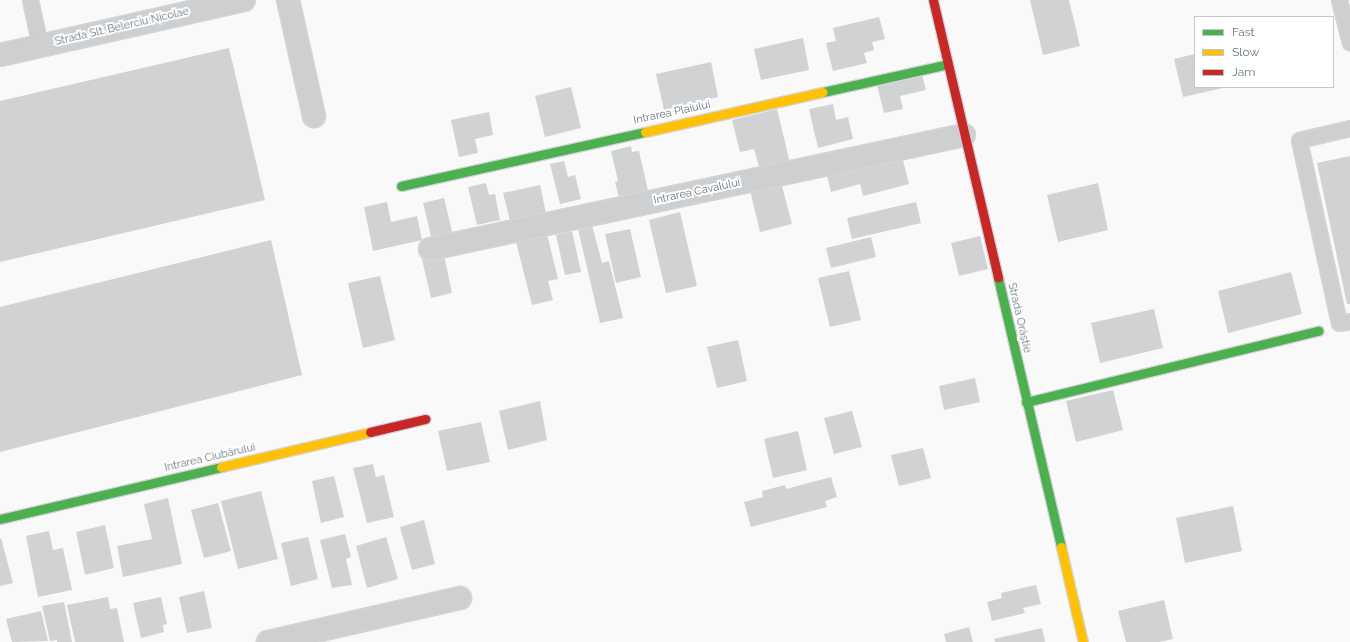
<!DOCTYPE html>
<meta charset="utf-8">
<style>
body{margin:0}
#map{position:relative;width:1350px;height:642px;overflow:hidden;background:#f9f9f9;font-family:Raleway,sans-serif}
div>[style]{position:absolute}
.building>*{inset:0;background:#d0d2d3}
.roads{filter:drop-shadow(1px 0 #d5d6d7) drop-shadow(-1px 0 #d5d6d7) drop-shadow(0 1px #d5d6d7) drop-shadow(0 -1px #d5d6d7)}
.lane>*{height:15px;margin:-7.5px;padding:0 7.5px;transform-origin:7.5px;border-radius:7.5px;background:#cecfd0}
.street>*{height:22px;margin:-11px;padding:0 11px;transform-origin:11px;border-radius:11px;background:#cecfd0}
.fast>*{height:9px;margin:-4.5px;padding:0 4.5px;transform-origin:4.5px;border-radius:4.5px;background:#4caf50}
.slow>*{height:9px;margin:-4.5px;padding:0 4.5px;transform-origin:4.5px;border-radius:4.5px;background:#ffc107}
.jam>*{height:9px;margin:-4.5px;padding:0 4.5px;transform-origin:4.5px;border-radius:4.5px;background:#c62828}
span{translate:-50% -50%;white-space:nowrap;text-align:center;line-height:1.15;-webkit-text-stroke:4px #fff;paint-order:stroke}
.street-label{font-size:11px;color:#657683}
.legend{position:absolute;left:1194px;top:16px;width:140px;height:72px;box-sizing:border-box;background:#fff;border:1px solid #c1c8cd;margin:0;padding:5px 7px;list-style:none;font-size:12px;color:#657683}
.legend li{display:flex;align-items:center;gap:8px;height:20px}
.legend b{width:20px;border:1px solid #c1c8cd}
</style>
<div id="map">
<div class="building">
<i style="clip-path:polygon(1030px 0,1069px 0,1080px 46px,1043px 55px)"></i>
<i style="clip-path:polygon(879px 17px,885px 39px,872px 42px,874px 50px,864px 53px,867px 63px,833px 71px,826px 43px,836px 41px,833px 28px)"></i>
<i style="clip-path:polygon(803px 38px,809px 70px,761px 80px,754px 49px)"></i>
<i style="clip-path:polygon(229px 48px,265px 200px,0 262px,0 101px)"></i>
<i style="clip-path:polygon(1195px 54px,1195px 87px,1223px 88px,1183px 97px,1174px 59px)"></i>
<i style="clip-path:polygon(711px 62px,718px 97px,664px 110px,656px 74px)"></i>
<i style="clip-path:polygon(922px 74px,926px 90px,900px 96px,903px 109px,884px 113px,877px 85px)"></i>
<i style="clip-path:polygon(571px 87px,581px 128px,545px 137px,535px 96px)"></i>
<i style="clip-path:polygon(833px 104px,836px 120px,848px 117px,853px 139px,818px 148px,809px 109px)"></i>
<i style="clip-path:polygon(777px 109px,790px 163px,760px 170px,754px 149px,740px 152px,732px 120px)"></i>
<i style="clip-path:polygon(489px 112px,493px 135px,475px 139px,478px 153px,459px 157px,451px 120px)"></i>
<i style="clip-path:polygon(631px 146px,632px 152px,639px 151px,648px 191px,619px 198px,615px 182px,618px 181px,611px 151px)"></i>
<i style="clip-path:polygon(901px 152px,909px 184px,863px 196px,860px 184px,831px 192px,826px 171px)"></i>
<i style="clip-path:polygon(1350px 156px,1350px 304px,1347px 304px,1317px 163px)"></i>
<i style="clip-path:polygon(564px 161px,568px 177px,575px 175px,581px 199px,560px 204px,550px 164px)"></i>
<i style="clip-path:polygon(781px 182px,792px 224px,760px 232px,750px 190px)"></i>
<i style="clip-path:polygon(486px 183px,489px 195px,495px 194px,500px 220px,477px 225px,468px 187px)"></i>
<i style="clip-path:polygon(1098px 183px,1108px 230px,1058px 242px,1047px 195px)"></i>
<i style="clip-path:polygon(540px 185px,546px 213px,510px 221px,503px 193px)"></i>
<i style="clip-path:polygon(444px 198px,453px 235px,432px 240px,423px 203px)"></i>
<i style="clip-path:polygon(387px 202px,391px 222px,417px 216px,422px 240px,373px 251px,364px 207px)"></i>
<i style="clip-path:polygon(916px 202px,921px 223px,852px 239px,847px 218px)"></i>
<i style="clip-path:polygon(680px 212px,697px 286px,666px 293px,649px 220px)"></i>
<i style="clip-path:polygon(592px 225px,602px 263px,609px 261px,623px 318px,600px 323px,578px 229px)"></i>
<i style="clip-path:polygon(630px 229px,641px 277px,616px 283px,605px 234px)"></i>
<i style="clip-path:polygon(572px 231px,581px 272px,565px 275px,556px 235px)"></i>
<i style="clip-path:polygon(547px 234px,558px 279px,548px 281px,553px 300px,532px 305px,516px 242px)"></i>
<i style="clip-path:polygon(980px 236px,988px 269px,959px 276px,951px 243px)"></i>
<i style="clip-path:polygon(871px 237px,876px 257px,831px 268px,826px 248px)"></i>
<i style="clip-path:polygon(271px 240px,302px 375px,0 452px,0 307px)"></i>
<i style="clip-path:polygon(443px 250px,452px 293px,431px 298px,421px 255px)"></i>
<i style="clip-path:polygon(849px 271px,861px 320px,830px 327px,818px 278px)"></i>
<i style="clip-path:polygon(1291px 272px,1302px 314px,1228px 333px,1218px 291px)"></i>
<i style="clip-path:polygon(380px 276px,395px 340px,363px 348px,348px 283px)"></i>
<i style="clip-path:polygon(1154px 309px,1163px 348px,1100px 363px,1091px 323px)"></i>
<i style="clip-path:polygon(738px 340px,747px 381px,717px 388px,707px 347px)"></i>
<i style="clip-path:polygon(975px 378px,980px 402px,944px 410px,939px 386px)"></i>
<i style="clip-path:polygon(1113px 390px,1123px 430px,1076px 442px,1066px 401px)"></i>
<i style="clip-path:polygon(540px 401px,547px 440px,508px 450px,499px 411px)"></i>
<i style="clip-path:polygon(852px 411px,862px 447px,834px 454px,824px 418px)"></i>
<i style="clip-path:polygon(481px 422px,490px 462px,447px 471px,438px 431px)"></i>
<i style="clip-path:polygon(798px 431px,807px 470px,773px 478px,764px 439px)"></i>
<i style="clip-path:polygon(923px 448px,931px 478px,899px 486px,891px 455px)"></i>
<i style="clip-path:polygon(373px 464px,376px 477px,384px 475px,394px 517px,367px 523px,353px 468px)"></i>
<i style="clip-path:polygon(334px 476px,344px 517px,321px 523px,312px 481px)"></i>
<i style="clip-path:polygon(831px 477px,837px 497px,825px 501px,827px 507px,751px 527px,744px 502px,763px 497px,762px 491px,785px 485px,786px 489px)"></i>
<i style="clip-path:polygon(261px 491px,278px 559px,238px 569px,221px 501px)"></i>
<i style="clip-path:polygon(168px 498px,182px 564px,123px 577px,117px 546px,152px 539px,144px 504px)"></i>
<i style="clip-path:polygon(218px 503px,231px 551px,204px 558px,191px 510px)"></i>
<i style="clip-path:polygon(1233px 506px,1242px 551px,1185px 563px,1176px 518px)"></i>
<i style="clip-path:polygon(424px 520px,435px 564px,412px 570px,400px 527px)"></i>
<i style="clip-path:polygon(105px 525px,114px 568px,85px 575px,76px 532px)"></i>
<i style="clip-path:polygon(49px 531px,53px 550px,63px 548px,72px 590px,38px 597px,26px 536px)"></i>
<i style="clip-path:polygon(345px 534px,351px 557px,346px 559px,352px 585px,332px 588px,320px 540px)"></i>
<i style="clip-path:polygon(308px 537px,318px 579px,291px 586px,281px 543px)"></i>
<i style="clip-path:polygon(386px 537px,398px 579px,367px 588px,356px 546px)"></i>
<i style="clip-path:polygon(1px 538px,13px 583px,0 586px,0 539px)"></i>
<i style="clip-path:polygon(1036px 585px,1041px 604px,1023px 608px,1025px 613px,992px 621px,987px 602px,1002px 598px,1001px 593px)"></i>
<i style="clip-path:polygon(204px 591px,212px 628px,187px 633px,179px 597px)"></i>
<i style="clip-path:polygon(108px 597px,110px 609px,117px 608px,124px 642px,75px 642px,67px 605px)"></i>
<i style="clip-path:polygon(161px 597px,167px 624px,163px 625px,164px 632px,141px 638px,133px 603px)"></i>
<i style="clip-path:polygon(1164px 600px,1173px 639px,1159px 642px,1126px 642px,1118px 611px)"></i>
<i style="clip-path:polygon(64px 602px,72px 642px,57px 642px,57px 640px,50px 641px,42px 606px)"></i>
<i style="clip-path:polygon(41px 611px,48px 641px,12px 642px,6px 619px)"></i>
<i style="clip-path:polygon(969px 627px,973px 642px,946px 642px,944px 634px)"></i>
<i style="clip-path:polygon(1042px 628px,1045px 642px,995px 642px,994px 639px)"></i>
</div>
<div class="roads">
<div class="lane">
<i style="left:30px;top:0;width:47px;rotate:77.7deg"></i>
<i style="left:1339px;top:0;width:44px;rotate:75.7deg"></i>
<i style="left:1350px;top:128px;width:52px;rotate:166.8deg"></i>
<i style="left:1299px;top:140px;width:187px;rotate:77.7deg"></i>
<i style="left:1339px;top:323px;width:11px;rotate:-10deg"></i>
</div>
<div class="street">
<i style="left:288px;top:0;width:119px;rotate:77.4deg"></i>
<i style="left:0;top:55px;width:250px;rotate:-12.7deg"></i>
<i style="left:430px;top:249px;width:546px;rotate:-12.05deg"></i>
<i style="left:268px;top:642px;width:197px;rotate:-12.9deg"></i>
</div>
<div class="fast">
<i style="left:823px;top:92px;width:128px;rotate:-12.6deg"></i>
<i style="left:401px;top:186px;width:250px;rotate:-12.5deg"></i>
<i style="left:998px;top:278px;width:276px;rotate:76.8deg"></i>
<i style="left:1026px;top:402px;width:301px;rotate:-13.7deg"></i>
<i style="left:0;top:519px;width:227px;rotate:-13.2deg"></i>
</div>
<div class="slow">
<i style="left:645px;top:132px;width:182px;rotate:-12.7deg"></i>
<i style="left:221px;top:467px;width:153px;rotate:-13.2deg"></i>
<i style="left:1061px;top:547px;width:98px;rotate:77deg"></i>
</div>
<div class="jam">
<i style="left:933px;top:0;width:285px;rotate:76.8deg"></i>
<i style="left:370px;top:432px;width:57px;rotate:-13.3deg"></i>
</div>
</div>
<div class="street-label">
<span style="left:122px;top:27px;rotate:-13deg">Strada Slt. Belerciu Nicolae</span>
<span style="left:672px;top:113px;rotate:-12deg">Intrarea Plaiului</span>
<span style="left:697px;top:192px;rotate:-12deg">Intrarea Cavalului</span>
<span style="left:1019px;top:318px;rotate:77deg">Strada Orăștie</span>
<span style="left:210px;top:458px;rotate:-13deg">Intrarea Ciubărului</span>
</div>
<ul class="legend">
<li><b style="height:5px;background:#4caf50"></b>Fast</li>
<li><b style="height:5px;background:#ffc107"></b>Slow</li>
<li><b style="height:5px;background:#c62828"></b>Jam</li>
</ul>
</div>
